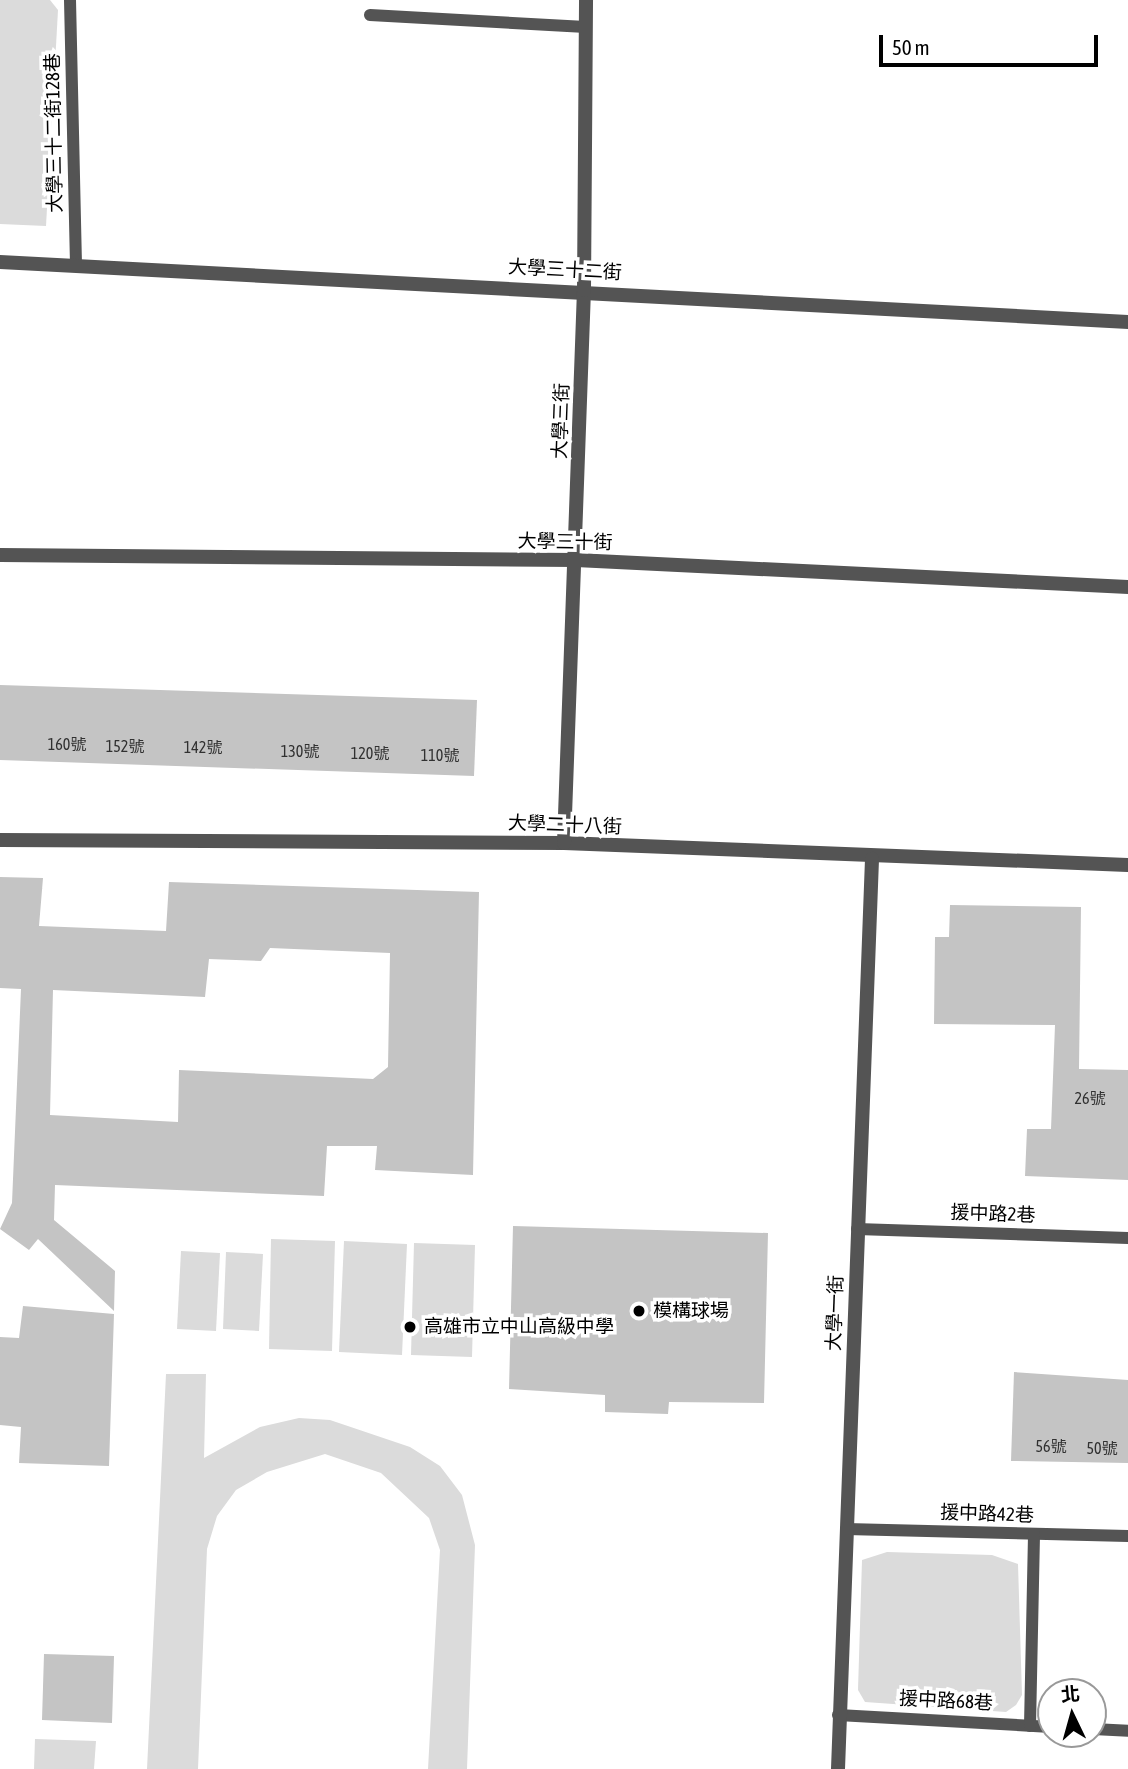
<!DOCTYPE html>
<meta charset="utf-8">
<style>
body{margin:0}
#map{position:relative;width:1128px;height:1769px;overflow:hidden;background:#fff;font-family:"Asap Condensed","Noto Sans TC",sans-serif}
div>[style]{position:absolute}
.green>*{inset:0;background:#dbdbdb}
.building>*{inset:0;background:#c4c4c4}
.lane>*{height:12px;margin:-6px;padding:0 6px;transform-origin:6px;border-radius:6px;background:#545454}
.street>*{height:14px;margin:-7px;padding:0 7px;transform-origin:7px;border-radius:7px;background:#545454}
.dots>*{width:19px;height:19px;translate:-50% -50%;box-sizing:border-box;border:4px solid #fff;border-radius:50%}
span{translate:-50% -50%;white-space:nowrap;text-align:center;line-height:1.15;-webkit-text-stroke:7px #fff;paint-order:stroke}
.number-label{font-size:16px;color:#313131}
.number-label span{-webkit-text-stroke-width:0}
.street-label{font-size:19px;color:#000}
.poi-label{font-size:19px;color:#000}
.left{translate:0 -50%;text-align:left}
.north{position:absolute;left:1037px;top:1678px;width:70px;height:70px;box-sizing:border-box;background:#fff;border:2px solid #999;border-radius:50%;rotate:355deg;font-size:19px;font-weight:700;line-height:28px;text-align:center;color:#000}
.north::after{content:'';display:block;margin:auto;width:24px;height:32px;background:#000;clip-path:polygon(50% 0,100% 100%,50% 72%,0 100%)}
.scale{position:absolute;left:879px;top:35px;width:219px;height:32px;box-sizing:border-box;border:4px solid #000;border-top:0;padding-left:9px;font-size:21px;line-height:24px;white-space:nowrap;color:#000;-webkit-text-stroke:5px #fff;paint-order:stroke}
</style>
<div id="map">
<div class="green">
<i style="clip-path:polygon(0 0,50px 0,58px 10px,46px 226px,0 224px)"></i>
<i style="clip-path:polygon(271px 1239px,335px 1241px,332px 1351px,269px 1349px)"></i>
<i style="clip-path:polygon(344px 1241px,407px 1244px,402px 1355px,339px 1352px)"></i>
<i style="clip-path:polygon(414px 1243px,475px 1245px,472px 1357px,411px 1355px)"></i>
<i style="clip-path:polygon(181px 1251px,220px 1253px,216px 1331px,177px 1329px)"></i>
<i style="clip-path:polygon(226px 1252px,263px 1254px,259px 1331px,223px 1329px)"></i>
<i style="clip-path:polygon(166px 1374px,206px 1374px,204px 1458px,260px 1427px,299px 1418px,330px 1420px,410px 1447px,440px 1466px,462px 1495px,475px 1545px,467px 1769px,428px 1769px,440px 1550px,429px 1518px,381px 1473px,325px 1454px,267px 1472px,236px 1490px,217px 1516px,207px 1549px,198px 1769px,147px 1769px)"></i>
<i style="clip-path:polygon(887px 1552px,992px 1555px,1018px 1564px,1022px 1695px,1016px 1705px,1006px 1712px,865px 1702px,858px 1690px,862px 1560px)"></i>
<i style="clip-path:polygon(35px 1739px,96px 1741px,94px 1769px,34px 1769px)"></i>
</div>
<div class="building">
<i style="clip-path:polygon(0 685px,477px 700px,474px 776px,0 760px)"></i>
<i style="clip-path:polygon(evenodd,0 877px,43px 878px,39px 926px,166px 931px,169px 882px,479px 892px,473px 1175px,375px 1170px,377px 1146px,327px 1146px,324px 1196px,55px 1185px,54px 1220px,115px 1271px,114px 1311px,38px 1239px,29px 1250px,0 1229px,12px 1203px,21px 989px,0 988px,0 877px,270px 948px,390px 953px,388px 1067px,373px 1079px,179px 1070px,178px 1122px,50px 1115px,53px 990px,205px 997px,209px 959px,261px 961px,270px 948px)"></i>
<i style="clip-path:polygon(950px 905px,1081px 907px,1079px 1069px,1128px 1070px,1128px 1180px,1025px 1176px,1027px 1129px,1051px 1129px,1055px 1025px,934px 1024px,935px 937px,949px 937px)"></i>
<i style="clip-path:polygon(513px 1226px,768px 1233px,764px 1403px,669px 1402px,668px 1414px,605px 1412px,605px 1395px,509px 1389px)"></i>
<i style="clip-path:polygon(23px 1306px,114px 1314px,109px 1466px,19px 1463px,21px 1427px,0 1425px,0 1337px,19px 1338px)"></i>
<i style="clip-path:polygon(1014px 1372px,1128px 1380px,1128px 1463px,1011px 1461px)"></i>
<i style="clip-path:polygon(44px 1654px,114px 1656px,112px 1723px,42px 1720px)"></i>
</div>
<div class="lane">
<i style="left:70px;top:0;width:266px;rotate:88.7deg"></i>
<i style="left:370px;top:15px;width:216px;rotate:3.2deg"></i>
<i style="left:857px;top:1229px;width:271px;rotate:1.9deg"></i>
<i style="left:846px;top:1529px;width:282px;rotate:1.4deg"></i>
<i style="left:838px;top:1715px;width:213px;rotate:3.2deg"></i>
<i style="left:1030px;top:1726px;width:192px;rotate:-88.8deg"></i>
<i style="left:1093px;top:1729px;width:35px;rotate:3deg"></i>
</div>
<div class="street">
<i style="left:0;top:262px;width:1130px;rotate:3.04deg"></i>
<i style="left:0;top:555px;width:576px;rotate:0.5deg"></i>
<i style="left:576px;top:560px;width:553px;rotate:2.8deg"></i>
<i style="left:0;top:840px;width:564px;rotate:0.3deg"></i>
<i style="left:564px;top:843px;width:564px;rotate:2.23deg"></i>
<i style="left:564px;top:843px;width:553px;rotate:-87.93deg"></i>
<i style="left:584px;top:290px;width:290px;rotate:-89.6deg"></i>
<i style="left:838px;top:1769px;width:911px;rotate:-87.86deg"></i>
</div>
<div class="dots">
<i style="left:639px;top:1311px;background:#000"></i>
<i style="left:410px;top:1327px;background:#000"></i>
</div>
<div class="number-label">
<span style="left:67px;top:744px">160號</span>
<span style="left:125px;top:746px">152號</span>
<span style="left:203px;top:747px">142號</span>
<span style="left:300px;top:751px">130號</span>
<span style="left:370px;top:753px">120號</span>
<span style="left:440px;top:755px">110號</span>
<span style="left:1090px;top:1098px">26號</span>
<span style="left:1051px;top:1446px">56號</span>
<span style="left:1102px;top:1448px">50號</span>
</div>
<div class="street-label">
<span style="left:54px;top:133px;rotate:-91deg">大學三十二街128巷</span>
<span style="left:565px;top:270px;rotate:3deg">大學三十二街</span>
<span style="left:561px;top:421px;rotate:-88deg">大學三街</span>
<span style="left:565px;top:542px;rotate:1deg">大學三十街</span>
<span style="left:565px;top:825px;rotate:2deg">大學二十八街</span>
<span style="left:993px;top:1214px;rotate:2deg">援中路2巷</span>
<span style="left:835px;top:1313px;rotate:-88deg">大學一街</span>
<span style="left:987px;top:1514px;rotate:2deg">援中路42巷</span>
<span style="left:946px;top:1701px;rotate:3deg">援中路68巷</span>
</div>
<div class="poi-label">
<span class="left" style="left:653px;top:1311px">模構球場</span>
<span class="left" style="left:424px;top:1327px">高雄市立中山高級中學</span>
</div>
<div class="north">北</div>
<div class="scale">50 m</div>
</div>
